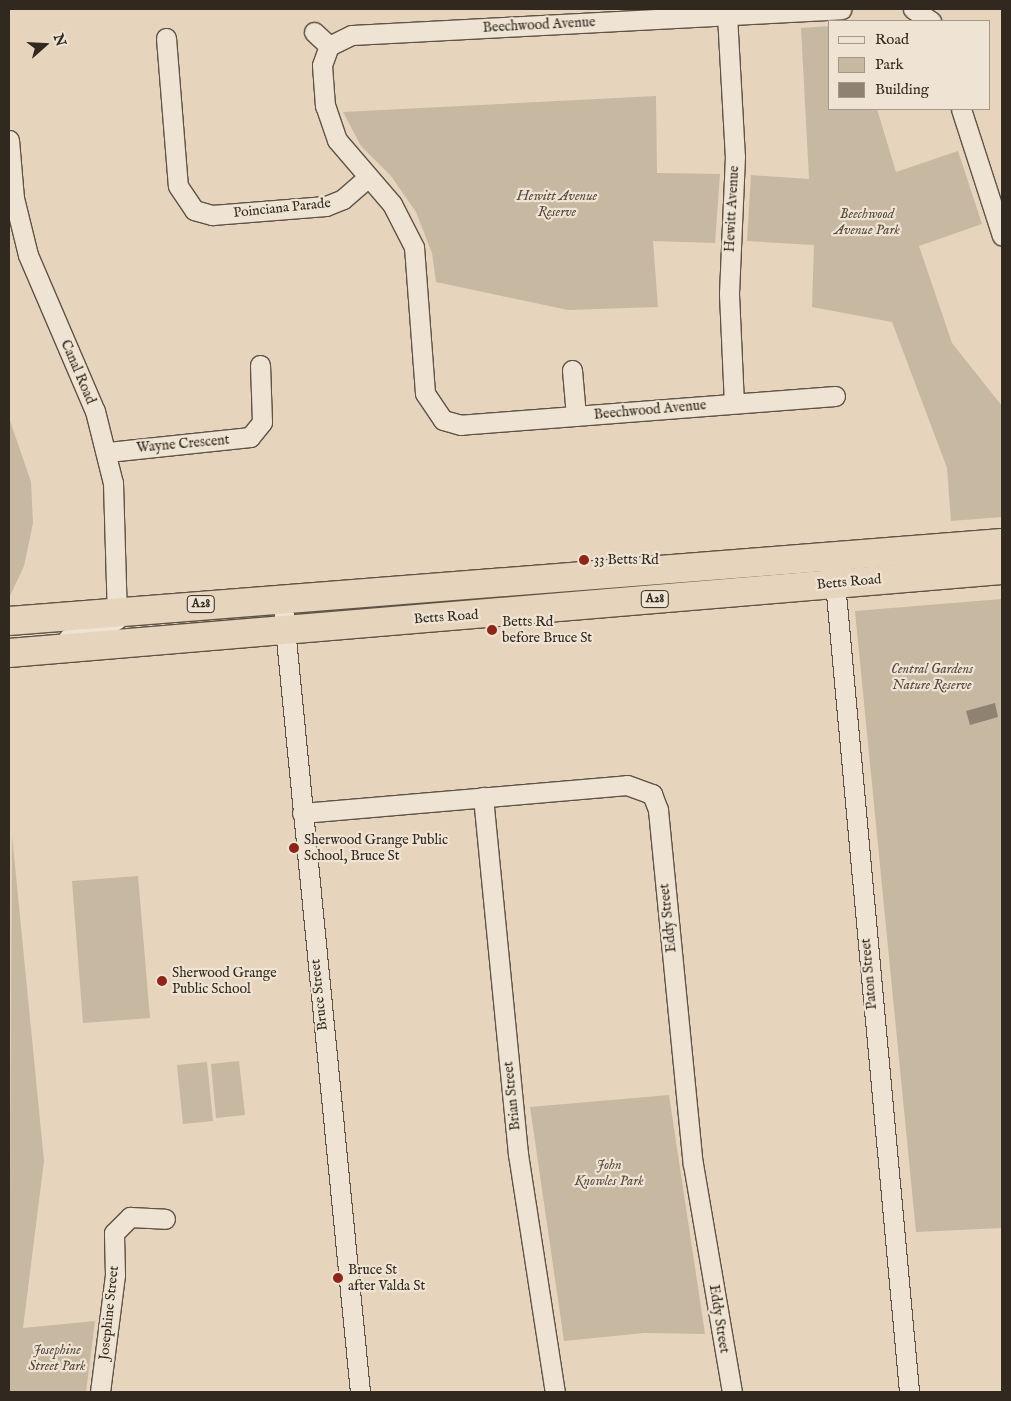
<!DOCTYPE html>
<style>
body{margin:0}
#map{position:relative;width:1011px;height:1401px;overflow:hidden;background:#e6d5bc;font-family:"IM FELL English",serif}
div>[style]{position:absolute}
.green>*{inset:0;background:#c7b8a1}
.building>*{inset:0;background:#8f8271}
.roads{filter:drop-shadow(1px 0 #5e5346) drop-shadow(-1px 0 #5e5346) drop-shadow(0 1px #5e5346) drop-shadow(0 -1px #5e5346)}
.minor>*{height:19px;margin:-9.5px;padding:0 9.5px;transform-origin:9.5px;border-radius:9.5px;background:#efe4d3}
.highway>*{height:28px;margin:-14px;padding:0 14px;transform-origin:14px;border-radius:14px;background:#e6d5bc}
.dots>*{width:14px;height:14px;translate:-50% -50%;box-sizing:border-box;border:2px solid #efe4d3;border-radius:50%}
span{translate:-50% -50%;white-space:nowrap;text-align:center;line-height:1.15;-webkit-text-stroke:4.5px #efe4d3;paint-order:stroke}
.shield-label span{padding:1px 4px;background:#efe4d3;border:1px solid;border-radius:4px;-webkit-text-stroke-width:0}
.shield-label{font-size:12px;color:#31281f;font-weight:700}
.street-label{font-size:14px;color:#31281f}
.park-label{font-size:14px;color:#564c40;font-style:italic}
.poi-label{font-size:14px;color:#31281f}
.left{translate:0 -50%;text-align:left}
.frame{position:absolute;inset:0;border:10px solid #31281f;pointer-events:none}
.legend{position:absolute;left:828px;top:20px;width:162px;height:90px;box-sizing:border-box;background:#efe4d3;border:1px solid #a3998b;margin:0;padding:6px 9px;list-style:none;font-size:15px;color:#31281f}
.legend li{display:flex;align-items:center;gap:10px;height:25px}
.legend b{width:25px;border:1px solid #a3998b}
.north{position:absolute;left:20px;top:20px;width:50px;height:50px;-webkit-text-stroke:4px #efe4d3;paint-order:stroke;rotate:71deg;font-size:14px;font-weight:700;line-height:20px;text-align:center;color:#31281f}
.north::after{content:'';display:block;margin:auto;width:18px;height:22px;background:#31281f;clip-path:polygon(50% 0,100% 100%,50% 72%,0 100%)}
</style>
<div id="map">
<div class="green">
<i style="clip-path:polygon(830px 26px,830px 109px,877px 109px,896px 172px,958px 151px,982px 224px,919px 246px,952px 343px,1002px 406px,1002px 517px,951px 521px,947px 468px,892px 322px,812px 307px,814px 245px,747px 241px,751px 175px,809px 179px,801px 28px)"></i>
<i style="clip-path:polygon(656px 96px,657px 173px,720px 174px,715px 243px,653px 241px,658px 307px,568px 310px,436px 282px,432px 253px,416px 212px,391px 176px,361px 146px,343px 112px)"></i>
<i style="clip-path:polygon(9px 418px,31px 482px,33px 523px,24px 566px,9px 598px)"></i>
<i style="clip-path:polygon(1002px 599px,1002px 1228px,916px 1232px,855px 611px)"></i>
<i style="clip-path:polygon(12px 835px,44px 1161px,23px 1328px,95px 1321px,86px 1392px,9px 1392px)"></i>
<i style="clip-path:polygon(138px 876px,150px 1018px,83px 1023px,72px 881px)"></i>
<i style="clip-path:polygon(239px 1061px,245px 1115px,216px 1118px,211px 1064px)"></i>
<i style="clip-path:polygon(207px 1062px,213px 1121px,183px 1124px,177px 1065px)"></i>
<i style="clip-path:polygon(669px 1095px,705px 1334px,644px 1333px,564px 1341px,530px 1107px)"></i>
</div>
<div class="building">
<i style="clip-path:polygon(995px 703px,998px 717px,970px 725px,966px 711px)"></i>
</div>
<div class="roads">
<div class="minor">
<i style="left:913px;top:9px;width:22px;rotate:34deg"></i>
<i style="left:727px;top:15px;width:141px;rotate:86.8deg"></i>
<i style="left:735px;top:156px;width:138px;rotate:92.5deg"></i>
<i style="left:729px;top:294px;width:109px;rotate:87.4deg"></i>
<i style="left:314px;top:32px;width:21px;rotate:43deg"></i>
<i style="left:166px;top:38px;width:148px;rotate:85.4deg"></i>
<i style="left:178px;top:186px;width:29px;rotate:56deg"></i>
<i style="left:194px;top:210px;width:19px;rotate:16deg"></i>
<i style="left:212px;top:215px;width:114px;rotate:-4.5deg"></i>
<i style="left:326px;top:206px;width:18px;rotate:-22deg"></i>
<i style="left:343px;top:199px;width:32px;rotate:-41deg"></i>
<i style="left:961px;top:109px;width:133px;rotate:72.1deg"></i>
<i style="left:9px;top:140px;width:58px;rotate:85.1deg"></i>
<i style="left:14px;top:198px;width:59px;rotate:76.2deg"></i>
<i style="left:28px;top:255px;width:170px;rotate:66.8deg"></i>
<i style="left:95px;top:411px;width:74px;rotate:76deg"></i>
<i style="left:113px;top:483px;width:136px;rotate:88.3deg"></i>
<i style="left:117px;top:619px;width:18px;rotate:146deg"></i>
<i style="left:102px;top:629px;width:35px;rotate:165deg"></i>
<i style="left:572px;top:370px;width:46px;rotate:85deg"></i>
<i style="left:835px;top:396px;width:375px;rotate:175.6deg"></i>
<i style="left:461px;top:425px;width:19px;rotate:-164deg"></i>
<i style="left:443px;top:420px;width:32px;rotate:-124deg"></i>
<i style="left:425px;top:393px;width:146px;rotate:-94.3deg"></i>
<i style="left:414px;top:247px;width:48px;rotate:-117.1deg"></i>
<i style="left:392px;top:204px;width:84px;rotate:-130.7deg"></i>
<i style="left:337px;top:140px;width:36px;rotate:-109deg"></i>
<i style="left:325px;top:106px;width:41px;rotate:-94.2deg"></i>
<i style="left:322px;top:65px;width:20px;rotate:-70deg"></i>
<i style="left:329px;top:46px;width:25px;rotate:-26deg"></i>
<i style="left:352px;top:35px;width:490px;rotate:-3deg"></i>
<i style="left:108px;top:452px;width:143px;rotate:-6deg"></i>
<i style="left:250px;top:437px;width:19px;rotate:-51deg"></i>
<i style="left:262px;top:422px;width:57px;rotate:-92deg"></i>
<i style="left:834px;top:572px;width:823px;rotate:84.77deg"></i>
<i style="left:282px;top:598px;width:798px;rotate:84.39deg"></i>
<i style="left:483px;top:797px;width:359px;rotate:84.4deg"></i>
<i style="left:518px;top:1154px;width:241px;rotate:81.2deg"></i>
<i style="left:302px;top:813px;width:326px;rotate:-4.9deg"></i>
<i style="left:627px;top:785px;width:27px;rotate:20deg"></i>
<i style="left:652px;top:794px;width:17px;rotate:69deg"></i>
<i style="left:658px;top:810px;width:356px;rotate:84.4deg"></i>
<i style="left:693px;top:1164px;width:231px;rotate:80.3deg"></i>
<i style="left:100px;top:1392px;width:118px;rotate:-82.7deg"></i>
<i style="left:115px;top:1275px;width:42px;rotate:-91.4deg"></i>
<i style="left:114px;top:1233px;width:23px;rotate:-45deg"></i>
<i style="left:130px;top:1217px;width:35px;rotate:3deg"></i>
</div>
<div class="highway">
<i style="left:9px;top:621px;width:996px;rotate:-4.49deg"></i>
<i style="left:9px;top:653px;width:996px;rotate:-4.78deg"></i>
</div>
</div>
<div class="dots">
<i style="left:584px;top:560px;background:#8f2418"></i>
<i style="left:492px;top:630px;background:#8f2418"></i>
<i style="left:294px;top:848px;background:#8f2418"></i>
<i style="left:162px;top:981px;background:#8f2418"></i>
<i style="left:338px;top:1278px;background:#8f2418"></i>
</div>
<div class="shield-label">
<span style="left:655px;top:599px">A28</span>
<span style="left:201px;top:604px">A28</span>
</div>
<div class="street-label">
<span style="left:539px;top:25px;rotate:-3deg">Beechwood Avenue</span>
<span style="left:282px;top:208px;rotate:-6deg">Poinciana Parade</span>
<span style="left:732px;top:209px;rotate:-87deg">Hewitt Avenue</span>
<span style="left:78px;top:372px;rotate:67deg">Canal Road</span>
<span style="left:650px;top:410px;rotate:-5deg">Beechwood Avenue</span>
<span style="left:183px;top:444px;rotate:-5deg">Wayne Crescent</span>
<span style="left:849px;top:582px;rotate:-5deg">Betts Road</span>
<span style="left:446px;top:617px;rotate:-4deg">Betts Road</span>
<span style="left:668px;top:918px;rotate:-96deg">Eddy Street</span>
<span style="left:869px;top:974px;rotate:-95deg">Paton Street</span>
<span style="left:319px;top:995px;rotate:-96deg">Bruce Street</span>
<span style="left:512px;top:1096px;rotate:-96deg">Brian Street</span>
<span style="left:109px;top:1313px;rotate:-84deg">Josephine Street</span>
<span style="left:719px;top:1319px;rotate:81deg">Eddy Street</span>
</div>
<div class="park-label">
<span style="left:557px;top:204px">Hewitt Avenue<br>Reserve</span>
<span style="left:867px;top:222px">Beechwood<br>Avenue Park</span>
<span style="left:932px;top:677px">Central Gardens<br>Nature Reserve</span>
<span style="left:609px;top:1173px">John<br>Knowles Park</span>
<span style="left:57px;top:1358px">Josephine<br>Street Park</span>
</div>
<div class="poi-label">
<span class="left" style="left:594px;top:560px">33 Betts Rd</span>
<span class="left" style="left:502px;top:630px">Betts Rd<br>before Bruce St</span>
<span class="left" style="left:304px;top:848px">Sherwood Grange Public<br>School, Bruce St</span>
<span class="left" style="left:172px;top:981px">Sherwood Grange<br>Public School</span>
<span class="left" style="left:348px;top:1278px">Bruce St<br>after Valda St</span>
</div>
<div class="frame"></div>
<ul class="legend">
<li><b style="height:6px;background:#efe4d3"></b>Road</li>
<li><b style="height:14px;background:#c7b8a1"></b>Park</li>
<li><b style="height:14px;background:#8f8271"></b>Building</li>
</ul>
<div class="north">N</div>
</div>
